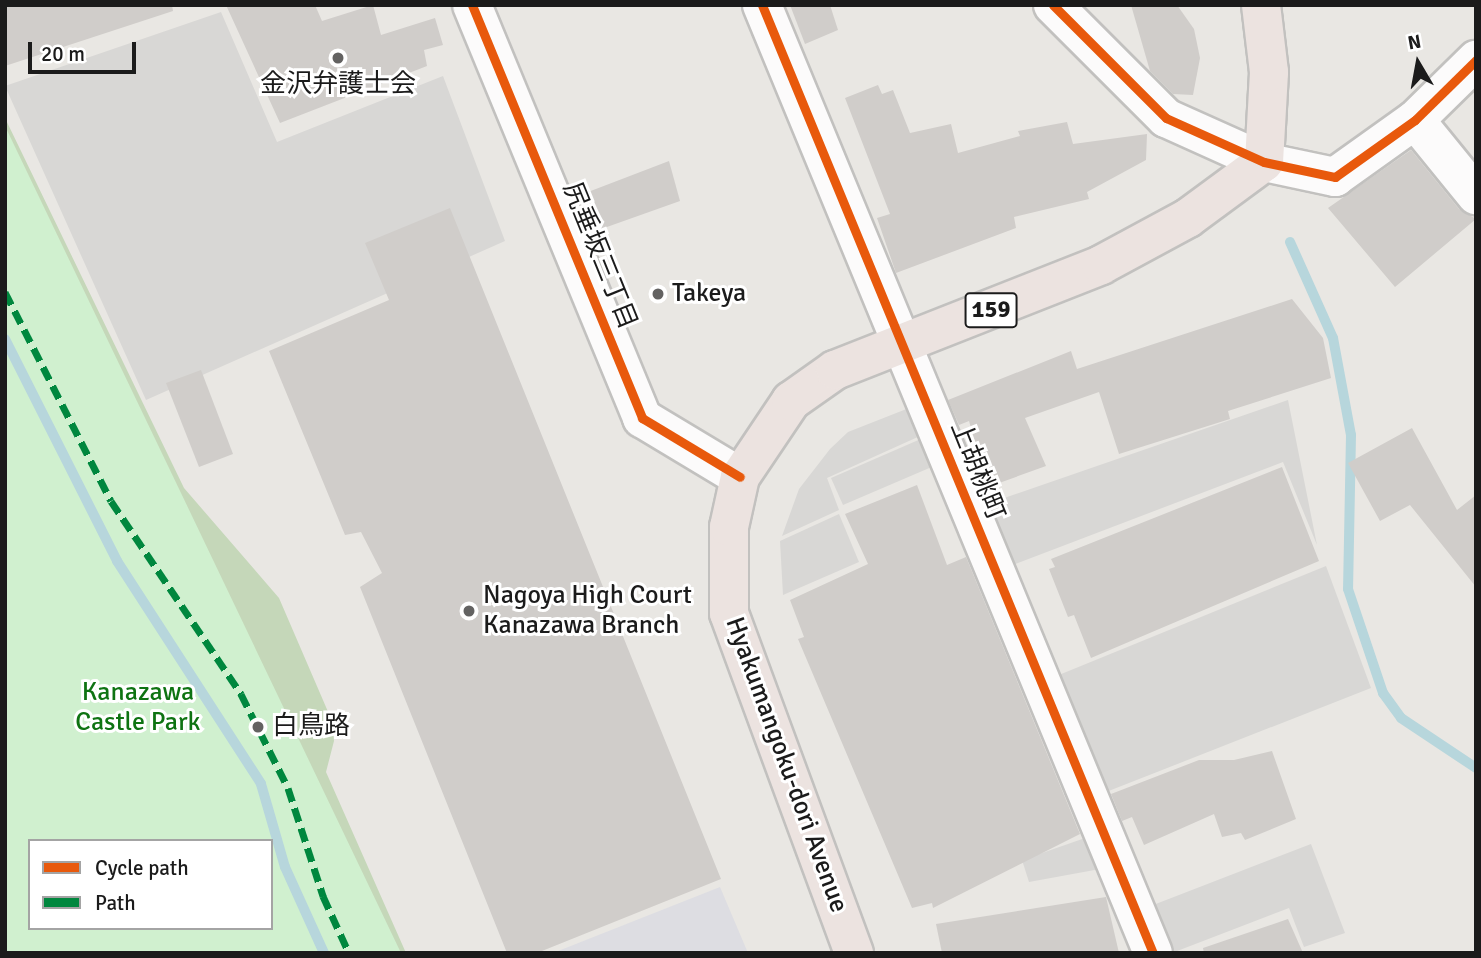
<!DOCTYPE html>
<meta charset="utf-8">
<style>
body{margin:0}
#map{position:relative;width:1481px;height:958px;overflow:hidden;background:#e9e7e3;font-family:Signika,"Noto Sans JP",sans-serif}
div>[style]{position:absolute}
.forest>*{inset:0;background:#c5d7b9}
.park>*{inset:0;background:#d0f0cf}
.parking>*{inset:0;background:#d8d7d5}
.plaza>*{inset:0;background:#dddde2}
.stream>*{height:10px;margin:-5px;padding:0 5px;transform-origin:5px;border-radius:5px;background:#b7d6dc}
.building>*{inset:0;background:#d0cdca}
.roads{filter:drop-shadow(2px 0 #c2c1bf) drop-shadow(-2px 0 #c2c1bf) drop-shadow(0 2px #c2c1bf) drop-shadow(0 -2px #c2c1bf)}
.minor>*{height:38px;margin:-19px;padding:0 19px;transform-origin:19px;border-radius:19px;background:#fcfbfb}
.tertiary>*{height:38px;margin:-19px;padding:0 19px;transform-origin:19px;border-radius:19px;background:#fcfbfb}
.trunk>*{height:38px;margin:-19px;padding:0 19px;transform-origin:19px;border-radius:19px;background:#ece3e0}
.quiet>*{height:7px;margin-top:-3.5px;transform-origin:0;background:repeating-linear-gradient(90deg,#00873e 0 14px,transparent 0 21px)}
.cycleway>*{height:9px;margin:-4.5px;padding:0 4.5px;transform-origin:4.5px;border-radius:4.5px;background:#e8590c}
.dots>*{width:19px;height:19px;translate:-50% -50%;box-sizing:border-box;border:4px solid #fff;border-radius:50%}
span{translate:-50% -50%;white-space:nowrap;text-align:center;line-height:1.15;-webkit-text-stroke:6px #fff;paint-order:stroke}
.shield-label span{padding:2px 5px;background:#fff;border:2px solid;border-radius:5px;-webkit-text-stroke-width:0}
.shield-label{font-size:24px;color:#1b1b1b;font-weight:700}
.poi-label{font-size:26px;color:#1b1b1b}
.left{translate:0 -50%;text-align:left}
.street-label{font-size:26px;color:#1b1b1b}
.park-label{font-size:26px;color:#0e7312}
.frame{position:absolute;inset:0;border:7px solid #1b1b1b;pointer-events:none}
.legend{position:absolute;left:28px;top:839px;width:245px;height:91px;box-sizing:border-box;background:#fff;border:2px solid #a4a4a4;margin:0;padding:9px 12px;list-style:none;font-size:21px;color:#1b1b1b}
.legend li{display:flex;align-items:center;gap:14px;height:35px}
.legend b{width:35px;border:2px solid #a4a4a4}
.north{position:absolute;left:1383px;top:28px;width:70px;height:70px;-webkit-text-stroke:5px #fff;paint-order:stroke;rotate:350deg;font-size:19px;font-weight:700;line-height:28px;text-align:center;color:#1b1b1b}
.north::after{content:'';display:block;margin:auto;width:24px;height:32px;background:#1b1b1b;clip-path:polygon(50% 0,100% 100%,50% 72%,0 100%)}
.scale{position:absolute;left:28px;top:42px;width:108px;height:32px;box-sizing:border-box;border:4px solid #1b1b1b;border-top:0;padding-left:9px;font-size:21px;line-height:24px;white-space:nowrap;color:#1b1b1b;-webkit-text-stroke:5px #fff;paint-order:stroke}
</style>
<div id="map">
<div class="forest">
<i style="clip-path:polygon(5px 118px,184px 488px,279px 598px,332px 721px,334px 741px,326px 772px,406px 953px,363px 953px,5px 256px)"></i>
</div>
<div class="park">
<i style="clip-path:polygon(evenodd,5px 126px,181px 493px,401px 953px,5px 953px,5px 126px,30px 841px,271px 841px,271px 928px,30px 928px,30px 841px)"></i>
</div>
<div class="parking">
<i style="clip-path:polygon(221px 12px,277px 142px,443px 76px,505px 241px,146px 400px,5px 86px)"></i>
<i style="clip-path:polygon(1288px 400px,1317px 545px,1283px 462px,1002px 569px,981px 506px)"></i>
<i style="clip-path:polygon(909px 408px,920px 436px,827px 478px,839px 510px,782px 536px,799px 489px,830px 449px,848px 432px)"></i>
<i style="clip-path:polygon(923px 438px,934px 466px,843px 505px,831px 478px)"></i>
<i style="clip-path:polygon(839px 514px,859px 562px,783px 595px,780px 541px)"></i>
<i style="clip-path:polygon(1326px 566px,1371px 688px,1101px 794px,1049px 679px)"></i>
<i style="clip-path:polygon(1088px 837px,1100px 869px,1029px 882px,1022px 860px)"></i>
<i style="clip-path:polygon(1311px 844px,1345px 933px,1304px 947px,1289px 908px,1172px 953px,1148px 907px)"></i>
</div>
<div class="plaza">
<i style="clip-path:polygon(720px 887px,748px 953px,553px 953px)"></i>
</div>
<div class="stream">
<i style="left:1290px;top:242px;width:105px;rotate:65.9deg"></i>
<i style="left:1333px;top:338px;width:99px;rotate:79.5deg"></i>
<i style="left:1351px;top:435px;width:154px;rotate:91.1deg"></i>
<i style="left:1348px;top:589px;width:110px;rotate:71.4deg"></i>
<i style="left:1383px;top:693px;width:31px;rotate:54deg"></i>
<i style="left:1401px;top:718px;width:90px;rotate:33.7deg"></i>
<i style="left:5px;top:339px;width:249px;rotate:63.2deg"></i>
<i style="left:117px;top:561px;width:265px;rotate:57.1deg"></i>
<i style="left:261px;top:784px;width:86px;rotate:73.9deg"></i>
<i style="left:285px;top:867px;width:94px;rotate:65.6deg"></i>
</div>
<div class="building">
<i style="clip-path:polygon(5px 5px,172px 5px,173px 11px,5px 66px)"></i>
<i style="clip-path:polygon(226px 5px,315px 5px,322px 21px,373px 5px,381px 35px,435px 18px,443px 45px,424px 50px,427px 66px,280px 123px)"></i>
<i style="clip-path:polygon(790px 5px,830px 5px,838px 30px,805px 44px)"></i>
<i style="clip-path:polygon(1131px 5px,1177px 5px,1194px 29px,1200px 58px,1193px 95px,1173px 94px,1150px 71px)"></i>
<i style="clip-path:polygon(878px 85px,882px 94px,893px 90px,910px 133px,951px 124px,958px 153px,1020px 136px,1018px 131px,1067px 122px,1073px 144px,1147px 134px,1146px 160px,1087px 192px,1089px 199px,1014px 217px,1016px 228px,896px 273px,877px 218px,890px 214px,845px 98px)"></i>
<i style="clip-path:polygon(1411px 150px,1459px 209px,1476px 219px,1395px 287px,1328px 208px)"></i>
<i style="clip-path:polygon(669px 161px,680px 201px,590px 233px,575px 197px)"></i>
<i style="clip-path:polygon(450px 208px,721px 879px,537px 953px,507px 953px,360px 587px,382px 573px,361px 532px,345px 535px,269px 351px,389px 300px,365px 243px)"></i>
<i style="clip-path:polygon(1292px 299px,1323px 338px,1331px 378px,1228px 411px,1230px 419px,1119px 454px,1099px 392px,1025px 418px,1046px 466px,988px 487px,969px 421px,959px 425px,948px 400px,1071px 351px,1077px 369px)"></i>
<i style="clip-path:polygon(201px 370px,233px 454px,199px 467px,166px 383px)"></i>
<i style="clip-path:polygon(1412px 428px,1457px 510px,1476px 495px,1476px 587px,1410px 505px,1380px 521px,1348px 463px)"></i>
<i style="clip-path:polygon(1282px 467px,1319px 561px,1091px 658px,1074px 615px,1068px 617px,1049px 569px,1055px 567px,1051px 559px)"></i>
<i style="clip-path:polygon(917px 485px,947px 565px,966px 557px,1080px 834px,933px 908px,932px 903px,912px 908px,798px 639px,804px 637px,790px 600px,868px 564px,845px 514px)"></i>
<i style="clip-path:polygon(1272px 751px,1296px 819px,1245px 840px,1241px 833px,1222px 837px,1214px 814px,1144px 845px,1132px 817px,1122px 821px,1111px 794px,1199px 760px,1234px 760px)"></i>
<i style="clip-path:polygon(1106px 897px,1119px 953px,942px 953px,936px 924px)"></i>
<i style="clip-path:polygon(1288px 919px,1303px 953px,1204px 953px,1203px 948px)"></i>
</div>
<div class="roads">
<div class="minor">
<i style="left:762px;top:5px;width:1025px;rotate:67.59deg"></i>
<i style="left:1053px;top:5px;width:160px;rotate:45deg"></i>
<i style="left:1166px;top:118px;width:107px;rotate:24.2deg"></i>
<i style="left:1264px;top:162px;width:73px;rotate:11.9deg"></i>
<i style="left:1335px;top:177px;width:98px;rotate:-35.5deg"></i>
<i style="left:1415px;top:120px;width:86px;rotate:-44.5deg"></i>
<i style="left:1415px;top:120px;width:97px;rotate:50.9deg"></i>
</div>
<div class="tertiary">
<i style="left:472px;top:5px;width:447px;rotate:67.6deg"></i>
<i style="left:642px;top:418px;width:114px;rotate:31deg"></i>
</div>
<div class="trunk">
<i style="left:854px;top:953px;width:362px;rotate:-110.2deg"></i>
<i style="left:729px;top:613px;width:86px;rotate:-90deg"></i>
<i style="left:729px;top:527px;width:51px;rotate:-77.6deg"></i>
<i style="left:740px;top:477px;width:92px;rotate:-56.1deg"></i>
<i style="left:791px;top:401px;width:54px;rotate:-35.2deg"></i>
<i style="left:835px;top:370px;width:286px;rotate:-21.5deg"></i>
<i style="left:1101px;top:265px;width:99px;rotate:-28.4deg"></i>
<i style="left:1188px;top:218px;width:94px;rotate:-36.4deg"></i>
<i style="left:1264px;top:162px;width:90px;rotate:-86.8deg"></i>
<i style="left:1269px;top:72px;width:67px;rotate:-96.8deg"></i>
</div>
</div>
<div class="quiet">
<i style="left:5px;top:292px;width:234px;rotate:63.1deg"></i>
<i style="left:111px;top:501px;width:233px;rotate:56deg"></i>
<i style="left:241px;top:694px;width:105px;rotate:63.4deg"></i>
<i style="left:288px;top:788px;width:114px;rotate:72deg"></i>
<i style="left:323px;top:896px;width:63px;rotate:65.5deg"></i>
</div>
<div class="cycleway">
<i style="left:472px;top:5px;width:447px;rotate:67.6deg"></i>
<i style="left:642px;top:418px;width:114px;rotate:31deg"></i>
<i style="left:762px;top:5px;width:1025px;rotate:67.59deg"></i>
<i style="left:1053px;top:5px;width:160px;rotate:45deg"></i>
<i style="left:1166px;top:118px;width:107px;rotate:24.2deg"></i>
<i style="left:1264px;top:162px;width:73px;rotate:11.9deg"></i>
<i style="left:1335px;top:177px;width:98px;rotate:-35.5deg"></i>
<i style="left:1415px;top:120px;width:86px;rotate:-44.5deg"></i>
</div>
<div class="dots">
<i style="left:338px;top:58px;background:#636261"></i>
<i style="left:658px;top:294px;background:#636261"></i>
<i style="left:469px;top:611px;background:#636261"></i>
<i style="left:258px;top:727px;background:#636261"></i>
</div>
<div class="shield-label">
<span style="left:991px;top:310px">159</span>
</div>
<div class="poi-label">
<span style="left:338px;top:85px">金沢弁護士会</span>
<span class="left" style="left:672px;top:294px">Takeya</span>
<span class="left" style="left:483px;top:611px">Nagoya High Court<br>Kanazawa Branch</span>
<span class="left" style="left:272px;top:727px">白鳥路</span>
</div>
<div class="street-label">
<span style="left:599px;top:256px;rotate:68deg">尻垂坂三丁目</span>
<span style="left:977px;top:471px;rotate:68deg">上胡桃町</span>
<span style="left:786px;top:765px;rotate:70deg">Hyakumangoku-dori Avenue</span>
</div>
<div class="park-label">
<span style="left:138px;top:708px">Kanazawa<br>Castle Park</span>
</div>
<div class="frame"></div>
<ul class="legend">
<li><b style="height:9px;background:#e8590c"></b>Cycle path</li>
<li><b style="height:9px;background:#00873e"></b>Path</li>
</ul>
<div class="north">N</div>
<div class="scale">20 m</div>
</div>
